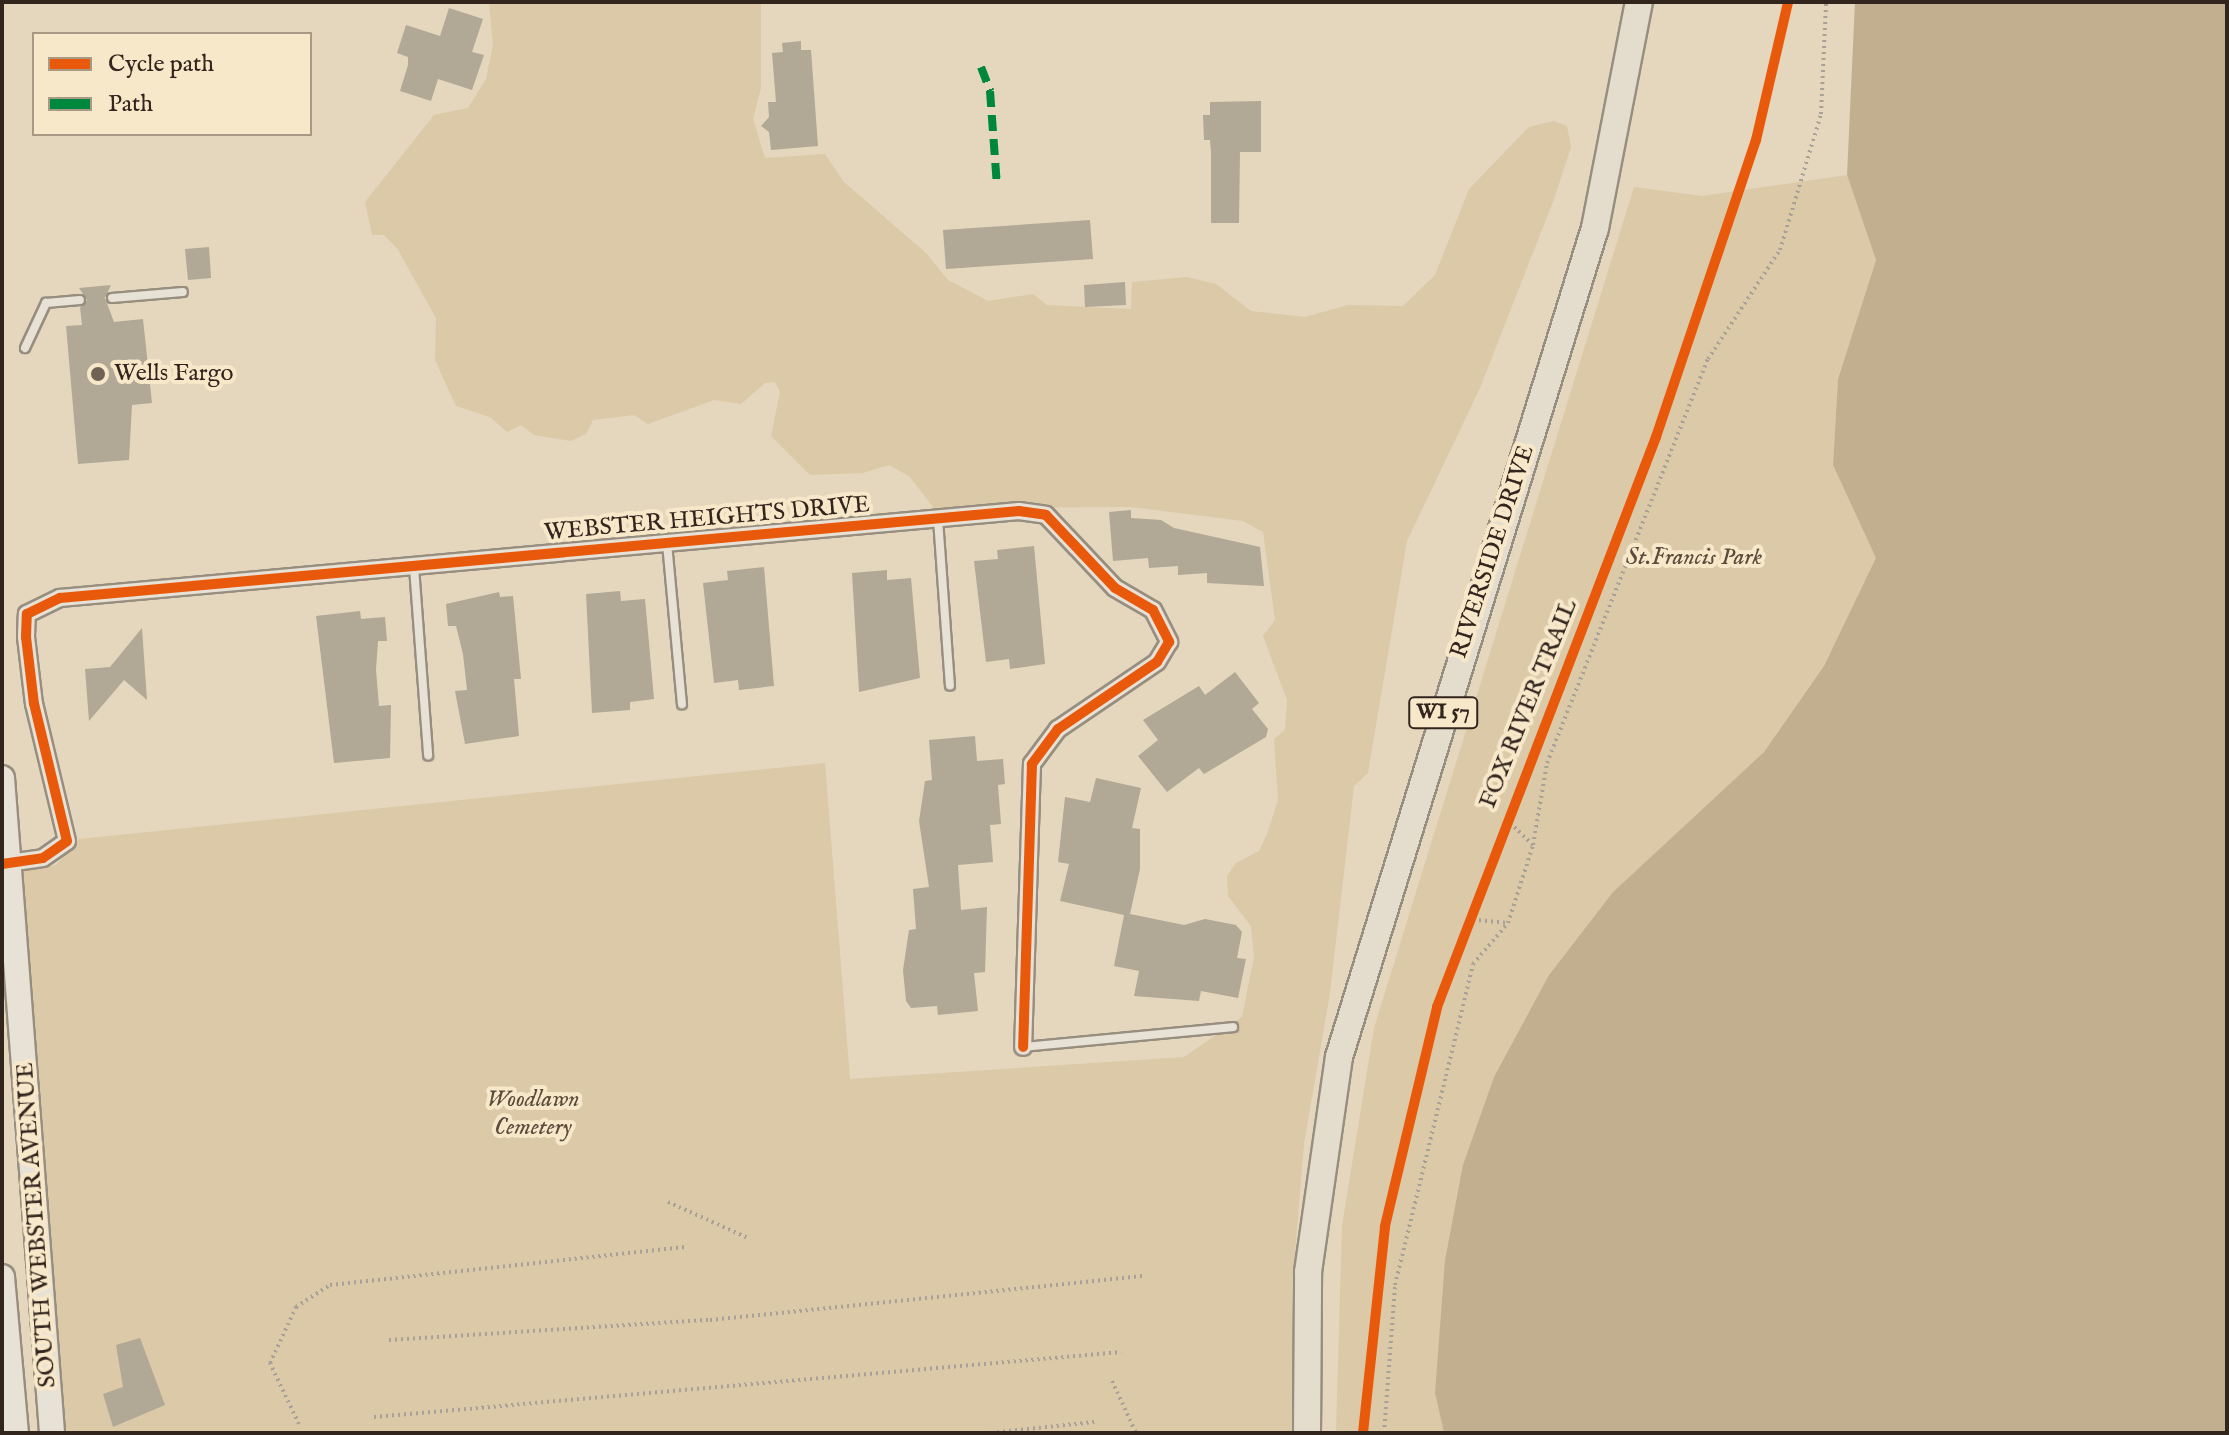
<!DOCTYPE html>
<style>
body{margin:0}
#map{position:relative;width:2229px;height:1435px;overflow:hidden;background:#e4d7bd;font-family:"IM FELL English",serif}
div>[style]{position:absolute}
.green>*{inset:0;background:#dbc9a7}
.water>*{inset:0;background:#c1af90}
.building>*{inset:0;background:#b1a896}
.path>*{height:4px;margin-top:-2px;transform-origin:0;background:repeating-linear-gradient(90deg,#a8a198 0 2px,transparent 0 6px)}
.roads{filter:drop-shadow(2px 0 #978e7f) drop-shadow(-2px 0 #978e7f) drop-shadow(0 2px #978e7f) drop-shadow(0 -2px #978e7f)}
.service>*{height:8px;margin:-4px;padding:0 4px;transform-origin:4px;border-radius:4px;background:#e8e1d5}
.minor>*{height:16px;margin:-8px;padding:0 8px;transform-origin:8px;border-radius:8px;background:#e8e1d5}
.secondary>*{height:24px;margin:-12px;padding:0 12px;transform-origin:12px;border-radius:12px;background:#e8e1d5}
.primary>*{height:26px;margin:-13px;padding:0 13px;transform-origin:13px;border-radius:13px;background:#e4dccd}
.quiet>*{height:8px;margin-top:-4px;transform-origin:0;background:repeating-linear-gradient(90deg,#00873e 0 16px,transparent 0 24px)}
.cycleway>*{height:10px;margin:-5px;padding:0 5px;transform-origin:5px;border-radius:5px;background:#e8590c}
.dots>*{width:22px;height:22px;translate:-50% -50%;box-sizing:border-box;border:4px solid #f8e8ca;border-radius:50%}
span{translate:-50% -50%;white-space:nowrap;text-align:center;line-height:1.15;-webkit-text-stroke:8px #f8e8ca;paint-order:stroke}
.shield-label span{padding:2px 6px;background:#f8e8ca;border:2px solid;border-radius:6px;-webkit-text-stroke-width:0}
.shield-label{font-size:22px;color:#32251e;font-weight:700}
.poi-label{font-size:24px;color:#32251e}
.left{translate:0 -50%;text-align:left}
.street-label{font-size:24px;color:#32251e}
.park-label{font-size:24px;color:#5a4b3c;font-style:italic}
.frame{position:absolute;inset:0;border:4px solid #32251e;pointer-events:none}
.legend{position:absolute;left:32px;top:32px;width:280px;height:104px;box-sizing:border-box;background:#f8e8ca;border:2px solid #a99a85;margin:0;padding:10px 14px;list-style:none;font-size:24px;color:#32251e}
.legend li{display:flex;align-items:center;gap:16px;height:40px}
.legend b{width:40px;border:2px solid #a99a85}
</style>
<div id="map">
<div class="green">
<i style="clip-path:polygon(489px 2px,761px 2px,761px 88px,753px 119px,765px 158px,825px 154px,844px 182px,926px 253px,948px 280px,988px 301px,1033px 294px,1047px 305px,1131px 309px,1132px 282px,1187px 277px,1216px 284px,1251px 311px,1305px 317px,1348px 305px,1403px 306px,1435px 275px,1469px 189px,1529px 127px,1554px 121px,1567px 126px,1571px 147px,1554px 199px,1480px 388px,1407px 541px,1368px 773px,1354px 786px,1330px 993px,1304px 1144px,1294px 1264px,1295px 1433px,42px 1433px,2px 876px,56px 865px,79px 839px,825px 763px,850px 1079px,1184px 1057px,1242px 1017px,1254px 957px,1251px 926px,1228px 896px,1227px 876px,1236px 863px,1259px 851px,1267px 834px,1278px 800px,1274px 739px,1285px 730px,1287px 700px,1263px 636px,1275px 620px,1263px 532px,1243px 521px,1131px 507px,934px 508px,909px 476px,889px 465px,863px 473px,810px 475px,771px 436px,780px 392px,775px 382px,765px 383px,741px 404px,714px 400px,648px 424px,634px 415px,593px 420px,586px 434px,571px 441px,534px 435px,521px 425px,507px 432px,490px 417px,456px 406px,435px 360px,436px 318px,397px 248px,384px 235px,372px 235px,365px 202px,434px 115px,468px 108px,486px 79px,493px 45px)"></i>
<i style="clip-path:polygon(1847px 175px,1876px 260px,1838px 379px,1833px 465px,1877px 558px,1824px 666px,1764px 752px,1613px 892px,1549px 975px,1435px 1393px,1444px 1433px,1336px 1433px,1342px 1226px,1374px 1028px,1634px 187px,1702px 196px)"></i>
</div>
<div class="water">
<i style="clip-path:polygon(1855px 2px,2227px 2px,2227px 1433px,1444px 1433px,1435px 1393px,1445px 1260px,1463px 1165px,1494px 1077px,1549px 975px,1613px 892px,1764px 752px,1824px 666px,1876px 558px,1833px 465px,1838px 379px,1876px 260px,1847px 175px)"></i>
</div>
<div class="building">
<i style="clip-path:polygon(449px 8px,483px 19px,472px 52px,484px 55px,472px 90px,438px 79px,431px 101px,400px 91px,408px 65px,408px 57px,397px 53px,406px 25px,440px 36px)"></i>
<i style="clip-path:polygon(801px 41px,801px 50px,811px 50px,818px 146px,771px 150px,769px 132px,761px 126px,769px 117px,768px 102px,776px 102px,772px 53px,783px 52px,782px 43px)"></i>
<i style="clip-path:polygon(1261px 101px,1261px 152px,1240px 152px,1239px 223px,1211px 223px,1211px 152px,1210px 140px,1204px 140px,1203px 115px,1210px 115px,1210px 102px)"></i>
<i style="clip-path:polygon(1090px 220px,1093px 259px,946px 269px,943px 230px)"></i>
<i style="clip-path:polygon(209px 247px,211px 278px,188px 280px,185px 249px)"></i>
<i style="clip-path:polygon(1125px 282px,1126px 305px,1085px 307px,1084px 285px)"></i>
<i style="clip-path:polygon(111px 285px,105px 298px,114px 322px,143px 319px,152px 403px,132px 405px,129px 460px,78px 464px,66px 326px,82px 325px,80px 307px,87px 300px,79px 288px)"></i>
<i style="clip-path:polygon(1131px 510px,1131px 518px,1161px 520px,1174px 528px,1260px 547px,1264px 586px,1207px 583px,1207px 573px,1178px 575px,1178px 566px,1149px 568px,1148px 558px,1113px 561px,1109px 512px)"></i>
<i style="clip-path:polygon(1034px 546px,1045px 664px,1010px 669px,1009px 659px,986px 662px,974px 561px,998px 559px,997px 550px)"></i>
<i style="clip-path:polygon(764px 567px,774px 686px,739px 690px,738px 680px,714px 683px,703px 583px,728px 580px,727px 571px)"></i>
<i style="clip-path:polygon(887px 570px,887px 580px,911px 578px,920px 678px,859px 692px,852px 573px)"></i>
<i style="clip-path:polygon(620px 591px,621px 601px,645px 599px,654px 699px,630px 702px,630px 710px,592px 713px,586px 594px)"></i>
<i style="clip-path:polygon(499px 592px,500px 597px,513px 596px,521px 679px,514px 679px,519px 736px,465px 744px,455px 691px,467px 690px,463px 654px,456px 626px,448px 626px,446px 604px)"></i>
<i style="clip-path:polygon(360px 611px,361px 619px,385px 617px,387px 641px,378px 641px,376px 670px,379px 706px,391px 705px,390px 758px,334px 763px,316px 616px)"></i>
<i style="clip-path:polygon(142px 628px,147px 700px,124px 680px,89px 721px,85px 669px,110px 667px)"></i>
<i style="clip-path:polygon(1235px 672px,1259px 703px,1252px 709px,1268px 729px,1266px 737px,1204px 774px,1199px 768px,1167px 792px,1138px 756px,1158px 740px,1143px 720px,1199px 686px,1205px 695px)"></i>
<i style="clip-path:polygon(975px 736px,977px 761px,1003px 759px,1005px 784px,998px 785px,1001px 824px,990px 825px,993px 862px,958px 865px,961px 910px,987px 907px,985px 972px,974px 973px,978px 1011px,938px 1015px,937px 1006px,911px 1008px,906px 1001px,903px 970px,909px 930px,916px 929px,913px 889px,929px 887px,919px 821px,925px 781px,932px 780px,929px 740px)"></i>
<i style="clip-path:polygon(1096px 778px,1141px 788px,1132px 828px,1140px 829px,1140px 869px,1130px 914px,1184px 925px,1205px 919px,1236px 925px,1242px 932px,1237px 958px,1246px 959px,1238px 998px,1201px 991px,1199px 1001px,1134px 996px,1139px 971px,1114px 966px,1124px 915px,1060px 901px,1069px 864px,1058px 862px,1065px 797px,1090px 802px)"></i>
<i style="clip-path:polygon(140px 1338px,165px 1405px,113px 1427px,103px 1394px,123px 1387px,116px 1345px)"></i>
</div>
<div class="path">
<i style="left:1533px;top:845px;width:83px;rotate:-80.3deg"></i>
<i style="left:1547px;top:763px;width:435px;rotate:-68.3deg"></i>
<i style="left:1708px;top:359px;width:131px;rotate:-56.6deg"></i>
<i style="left:1780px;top:250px;width:142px;rotate:-73.2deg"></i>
<i style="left:1821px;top:114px;width:112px;rotate:-87.4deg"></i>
<i style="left:1467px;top:919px;width:41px;rotate:5.6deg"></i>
<i style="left:1508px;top:923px;width:82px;rotate:-72.2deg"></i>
<i style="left:1533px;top:845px;width:39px;rotate:-136deg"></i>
<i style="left:668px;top:1202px;width:88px;rotate:24.2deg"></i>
<i style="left:389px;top:1340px;width:322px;rotate:-3.6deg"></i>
<i style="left:710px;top:1320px;width:437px;rotate:-5.8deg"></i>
<i style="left:1112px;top:1381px;width:57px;rotate:65.2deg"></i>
<i style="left:374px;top:1417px;width:750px;rotate:-4.97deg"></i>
<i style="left:299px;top:1424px;width:68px;rotate:-115.4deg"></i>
<i style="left:270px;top:1363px;width:62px;rotate:-65.1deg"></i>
<i style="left:296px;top:1307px;width:40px;rotate:-32.9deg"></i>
<i style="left:330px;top:1285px;width:359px;rotate:-6.1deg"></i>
<i style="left:991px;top:1433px;width:104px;rotate:-6.1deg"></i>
<i style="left:1363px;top:1433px;width:208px;rotate:-83.9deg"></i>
<i style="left:1385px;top:1226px;width:225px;rotate:-76.6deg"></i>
<i style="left:1437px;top:1007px;width:611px;rotate:-68.98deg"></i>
<i style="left:1656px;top:437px;width:313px;rotate:-71.4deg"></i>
<i style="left:1756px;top:140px;width:142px;rotate:-76.9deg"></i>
<i style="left:1384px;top:1433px;width:148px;rotate:-85.7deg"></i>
<i style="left:1395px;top:1285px;width:215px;rotate:-76.3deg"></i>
<i style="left:1446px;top:1076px;width:115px;rotate:-76.4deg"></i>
<i style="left:1473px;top:964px;width:54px;rotate:-49.5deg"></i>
</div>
<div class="roads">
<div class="service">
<i style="left:112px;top:298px;width:71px;rotate:-4.8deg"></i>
<i style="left:25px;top:348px;width:50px;rotate:-65deg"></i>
<i style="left:46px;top:303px;width:34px;rotate:-5deg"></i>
<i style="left:938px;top:519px;width:167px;rotate:85.9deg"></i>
<i style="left:667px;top:543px;width:162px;rotate:84.7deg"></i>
<i style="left:414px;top:567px;width:189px;rotate:85.7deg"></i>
<i style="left:1023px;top:1047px;width:211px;rotate:-5.4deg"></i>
</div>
<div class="minor">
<i style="left:2px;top:864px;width:41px;rotate:-8.3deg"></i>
<i style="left:43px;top:858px;width:29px;rotate:-35deg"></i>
<i style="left:67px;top:841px;width:141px;rotate:-103.5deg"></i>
<i style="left:34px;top:704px;width:67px;rotate:-96.8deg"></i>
<i style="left:26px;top:637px;width:23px;rotate:-88deg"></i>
<i style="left:27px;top:614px;width:37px;rotate:-26deg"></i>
<i style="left:60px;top:598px;width:963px;rotate:-5.18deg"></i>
<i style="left:1019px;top:511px;width:27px;rotate:8deg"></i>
<i style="left:1046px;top:515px;width:100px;rotate:46.6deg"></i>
<i style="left:1115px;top:588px;width:44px;rotate:30.1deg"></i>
<i style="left:1153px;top:610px;width:36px;rotate:63deg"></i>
<i style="left:1169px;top:642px;width:23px;rotate:121deg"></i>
<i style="left:1157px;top:662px;width:120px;rotate:145.9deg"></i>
<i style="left:1058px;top:729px;width:44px;rotate:126.6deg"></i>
<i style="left:1032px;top:764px;width:283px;rotate:91.8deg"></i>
</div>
<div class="secondary">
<i style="left:2px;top:778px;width:657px;rotate:85.63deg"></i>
<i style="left:2px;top:1277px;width:157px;rotate:84.9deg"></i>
</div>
<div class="primary">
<i style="left:1307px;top:1433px;width:161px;rotate:-89.6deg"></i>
<i style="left:1308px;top:1272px;width:217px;rotate:-81.8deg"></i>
<i style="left:1339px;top:1057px;width:868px;rotate:-72.84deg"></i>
<i style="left:1595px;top:228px;width:230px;rotate:-79deg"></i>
</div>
</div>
<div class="quiet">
<i style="left:981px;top:67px;width:26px;rotate:69deg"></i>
<i style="left:990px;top:91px;width:95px;rotate:85.8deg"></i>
</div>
<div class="cycleway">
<i style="left:2px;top:864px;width:41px;rotate:-8.3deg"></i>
<i style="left:43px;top:858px;width:29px;rotate:-35deg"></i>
<i style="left:67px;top:841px;width:141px;rotate:-103.5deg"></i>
<i style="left:34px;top:704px;width:67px;rotate:-96.8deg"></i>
<i style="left:26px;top:637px;width:23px;rotate:-88deg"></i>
<i style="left:27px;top:614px;width:37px;rotate:-26deg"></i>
<i style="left:60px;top:598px;width:963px;rotate:-5.18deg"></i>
<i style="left:1019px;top:511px;width:27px;rotate:8deg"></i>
<i style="left:1046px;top:515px;width:100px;rotate:46.6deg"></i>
<i style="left:1115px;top:588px;width:44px;rotate:30.1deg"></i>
<i style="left:1153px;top:610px;width:36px;rotate:63deg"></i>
<i style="left:1169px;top:642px;width:23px;rotate:121deg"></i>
<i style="left:1157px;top:662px;width:120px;rotate:145.9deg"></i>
<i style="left:1058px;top:729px;width:44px;rotate:126.6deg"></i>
<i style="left:1032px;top:764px;width:283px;rotate:91.8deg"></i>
<i style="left:1363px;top:1433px;width:208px;rotate:-83.9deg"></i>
<i style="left:1385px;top:1226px;width:225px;rotate:-76.6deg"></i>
<i style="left:1437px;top:1007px;width:611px;rotate:-68.98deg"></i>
<i style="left:1656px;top:437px;width:313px;rotate:-71.4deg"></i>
<i style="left:1756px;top:140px;width:142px;rotate:-76.9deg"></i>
</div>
<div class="dots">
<i style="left:98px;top:374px;background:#706356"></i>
</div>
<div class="shield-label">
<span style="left:1443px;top:713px">WI 57</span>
</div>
<div class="poi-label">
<span class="left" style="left:114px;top:374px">Wells Fargo</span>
</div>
<div class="street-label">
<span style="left:707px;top:519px;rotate:-5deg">WEBSTER HEIGHTS DRIVE</span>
<span style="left:1493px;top:552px;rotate:-72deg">RIVERSIDE DRIVE</span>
<span style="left:1529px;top:704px;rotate:-68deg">FOX RIVER TRAIL</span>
<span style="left:37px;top:1225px;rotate:-94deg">SOUTH WEBSTER AVENUE</span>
</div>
<div class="park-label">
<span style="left:1694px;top:558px">St.Francis Park</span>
<span style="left:533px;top:1114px">Woodlawn<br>Cemetery</span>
</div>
<div class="frame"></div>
<ul class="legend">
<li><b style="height:10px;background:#e8590c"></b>Cycle path</li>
<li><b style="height:10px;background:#00873e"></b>Path</li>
</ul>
</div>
